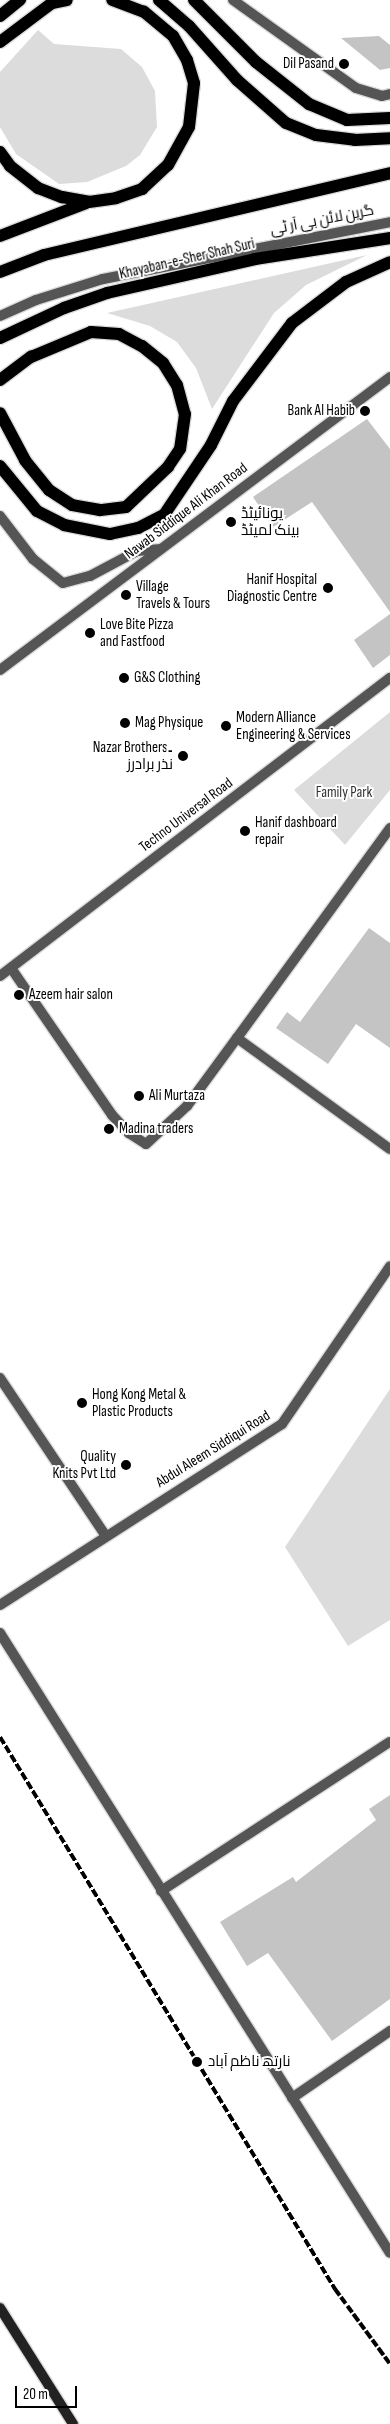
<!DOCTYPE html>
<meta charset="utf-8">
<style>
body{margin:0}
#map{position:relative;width:390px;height:2424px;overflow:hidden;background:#fff;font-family:"Sofia Sans Condensed",Cairo,sans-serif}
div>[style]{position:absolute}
.green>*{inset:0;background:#dcdcdc}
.building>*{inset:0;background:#c4c4c4}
.roads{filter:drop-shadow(1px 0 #dbdbdb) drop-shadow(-1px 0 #dbdbdb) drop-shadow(0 1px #dbdbdb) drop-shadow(0 -1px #dbdbdb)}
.lane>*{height:10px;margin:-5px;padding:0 5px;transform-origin:5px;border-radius:5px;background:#555}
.street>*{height:10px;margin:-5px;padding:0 5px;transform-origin:5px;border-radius:5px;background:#555}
.secondary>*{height:10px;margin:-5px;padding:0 5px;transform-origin:5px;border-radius:5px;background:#222}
.primary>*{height:12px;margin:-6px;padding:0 6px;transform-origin:6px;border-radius:6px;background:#000}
.rail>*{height:4px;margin-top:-2px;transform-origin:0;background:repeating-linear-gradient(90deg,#000 0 8px,transparent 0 10.5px)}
.dots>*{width:14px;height:14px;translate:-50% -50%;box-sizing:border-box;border:2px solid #fff;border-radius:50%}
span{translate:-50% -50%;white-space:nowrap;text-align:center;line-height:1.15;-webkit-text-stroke:4px #fff;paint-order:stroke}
.poi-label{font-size:15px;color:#000}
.right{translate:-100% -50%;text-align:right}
.left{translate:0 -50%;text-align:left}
.street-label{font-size:15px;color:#000}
.park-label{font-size:15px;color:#333}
.scale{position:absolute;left:15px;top:2386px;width:62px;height:22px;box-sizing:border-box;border:2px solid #000;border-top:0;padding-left:6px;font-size:15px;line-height:18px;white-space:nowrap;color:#000;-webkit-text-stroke:4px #fff;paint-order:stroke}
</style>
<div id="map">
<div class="green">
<i style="clip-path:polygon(38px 30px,54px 44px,121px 49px,142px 67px,155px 91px,157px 127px,140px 155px,126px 166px,87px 182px,59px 184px,16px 154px,0 127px,0 72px)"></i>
<i style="clip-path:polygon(367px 255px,306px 285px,274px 313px,212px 409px,196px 368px,177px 342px,150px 326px,107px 313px)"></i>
<i style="clip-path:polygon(390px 712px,390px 790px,345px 845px,294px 790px)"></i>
<i style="clip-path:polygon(390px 1389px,390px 1620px,348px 1646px,285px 1547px)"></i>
</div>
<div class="building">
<i style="clip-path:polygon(379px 36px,390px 45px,390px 68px,380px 70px,341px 38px)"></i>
<i style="clip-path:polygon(367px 419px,390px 449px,390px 612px,312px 502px,273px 527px,253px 497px)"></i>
<i style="clip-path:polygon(390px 614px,390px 655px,373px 668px,354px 640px)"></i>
<i style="clip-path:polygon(369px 928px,390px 943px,390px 1048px,356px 1024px,328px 1064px,276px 1028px,287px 1012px,300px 1022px)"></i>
<i style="clip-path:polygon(390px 1795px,390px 1999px,332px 2041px,268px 1953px,247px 1966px,220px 1922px,293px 1877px,296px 1882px,376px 1820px,369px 1809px)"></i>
</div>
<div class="roads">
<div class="lane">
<i style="left:0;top:316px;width:39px;rotate:-24deg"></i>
<i style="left:36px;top:300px;width:70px;rotate:-17.4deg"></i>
<i style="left:103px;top:279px;width:293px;rotate:-11.2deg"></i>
<i style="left:0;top:516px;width:54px;rotate:52.5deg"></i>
<i style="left:33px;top:559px;width:38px;rotate:39deg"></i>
<i style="left:63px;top:583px;width:28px;rotate:-15deg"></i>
<i style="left:90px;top:576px;width:53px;rotate:-28deg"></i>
<i style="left:137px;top:551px;width:24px;rotate:-5deg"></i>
</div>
<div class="street">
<i style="left:233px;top:0;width:151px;rotate:35.6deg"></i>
<i style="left:356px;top:88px;width:27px;rotate:17deg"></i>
<i style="left:382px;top:96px;width:8px;rotate:-14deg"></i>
<i style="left:0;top:670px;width:488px;rotate:-36.9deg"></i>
<i style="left:11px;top:968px;width:178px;rotate:55.5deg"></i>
<i style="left:112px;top:1115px;width:25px;rotate:47deg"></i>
<i style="left:129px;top:1133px;width:20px;rotate:33deg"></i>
<i style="left:146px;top:1144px;width:56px;rotate:-42.8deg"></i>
<i style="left:187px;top:1106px;width:84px;rotate:-53.7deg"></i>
<i style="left:237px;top:1038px;width:189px;rotate:36deg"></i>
<i style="left:0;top:976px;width:491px;rotate:-37.4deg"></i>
<i style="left:237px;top:1038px;width:260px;rotate:-53.9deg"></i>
<i style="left:0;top:1378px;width:189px;rotate:56.2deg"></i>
<i style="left:0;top:1605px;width:335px;rotate:-32.7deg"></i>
<i style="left:282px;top:1424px;width:191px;rotate:-55.6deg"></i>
<i style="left:0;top:1633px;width:732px;rotate:57.83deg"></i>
<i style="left:161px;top:1891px;width:273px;rotate:-33.1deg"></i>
<i style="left:292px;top:2098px;width:119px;rotate:-34.4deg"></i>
</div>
<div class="secondary">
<i style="left:0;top:2308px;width:137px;rotate:57.8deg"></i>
</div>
<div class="primary">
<i style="left:159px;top:0;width:40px;rotate:41deg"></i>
<i style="left:189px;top:26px;width:72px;rotate:48.4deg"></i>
<i style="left:237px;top:80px;width:65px;rotate:41.3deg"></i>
<i style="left:286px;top:123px;width:32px;rotate:22deg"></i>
<i style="left:316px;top:135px;width:39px;rotate:7deg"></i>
<i style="left:355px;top:140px;width:35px;rotate:-3deg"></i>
<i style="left:194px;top:0;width:88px;rotate:45deg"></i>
<i style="left:256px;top:62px;width:68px;rotate:38.4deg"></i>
<i style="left:309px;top:104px;width:41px;rotate:22.8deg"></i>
<i style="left:347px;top:120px;width:43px;rotate:-2.7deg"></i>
<i style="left:0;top:16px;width:26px;rotate:-39deg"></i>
<i style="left:0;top:42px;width:65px;rotate:-36.9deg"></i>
<i style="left:52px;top:3px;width:15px;rotate:-11deg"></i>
<i style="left:0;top:152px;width:17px;rotate:54deg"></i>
<i style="left:10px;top:166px;width:36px;rotate:38deg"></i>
<i style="left:38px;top:188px;width:26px;rotate:21deg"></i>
<i style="left:62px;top:197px;width:27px;rotate:10deg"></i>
<i style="left:89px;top:202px;width:27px;rotate:-8deg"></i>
<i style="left:116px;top:198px;width:28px;rotate:-19deg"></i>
<i style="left:142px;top:189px;width:35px;rotate:-43deg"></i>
<i style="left:168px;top:165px;width:43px;rotate:-61.1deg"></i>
<i style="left:189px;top:127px;width:44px;rotate:-83.5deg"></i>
<i style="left:194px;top:83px;width:24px;rotate:-107deg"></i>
<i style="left:187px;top:60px;width:28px;rotate:-120deg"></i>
<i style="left:173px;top:36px;width:38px;rotate:-140deg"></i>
<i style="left:144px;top:12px;width:34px;rotate:-159deg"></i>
<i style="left:0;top:236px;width:92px;rotate:-21deg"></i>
<i style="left:0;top:272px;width:47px;rotate:-21.1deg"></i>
<i style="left:44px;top:255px;width:356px;rotate:-13.3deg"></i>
<i style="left:0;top:338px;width:71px;rotate:-25.1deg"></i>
<i style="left:64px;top:308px;width:46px;rotate:-19.2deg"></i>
<i style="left:107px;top:293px;width:152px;rotate:-12.9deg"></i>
<i style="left:255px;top:259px;width:137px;rotate:-8.8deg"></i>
<i style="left:0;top:380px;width:39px;rotate:-37deg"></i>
<i style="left:31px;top:357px;width:65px;rotate:-22.6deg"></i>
<i style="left:91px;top:332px;width:28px;rotate:4deg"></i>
<i style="left:119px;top:334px;width:26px;rotate:28deg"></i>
<i style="left:142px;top:346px;width:27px;rotate:39deg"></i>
<i style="left:163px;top:363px;width:26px;rotate:58deg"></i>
<i style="left:177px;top:385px;width:30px;rotate:75deg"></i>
<i style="left:185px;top:414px;width:35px;rotate:98deg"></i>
<i style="left:180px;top:449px;width:22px;rotate:124deg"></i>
<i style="left:168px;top:467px;width:58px;rotate:136.4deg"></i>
<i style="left:126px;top:507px;width:26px;rotate:173deg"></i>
<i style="left:100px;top:510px;width:28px;rotate:-170deg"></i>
<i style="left:72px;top:505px;width:27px;rotate:-147deg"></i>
<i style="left:49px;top:490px;width:38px;rotate:-129deg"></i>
<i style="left:25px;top:460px;width:53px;rotate:-118deg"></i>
<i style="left:0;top:466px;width:58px;rotate:50.6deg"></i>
<i style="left:37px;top:511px;width:30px;rotate:27deg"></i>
<i style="left:64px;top:525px;width:47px;rotate:11.1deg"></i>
<i style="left:110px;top:534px;width:29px;rotate:-12deg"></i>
<i style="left:138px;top:528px;width:29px;rotate:-27deg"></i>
<i style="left:164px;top:515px;width:84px;rotate:-56.1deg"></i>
<i style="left:211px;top:445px;width:49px;rotate:-63.4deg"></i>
<i style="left:233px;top:401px;width:98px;rotate:-52.9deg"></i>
<i style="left:292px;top:323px;width:68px;rotate:-37.2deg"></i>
<i style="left:346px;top:282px;width:48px;rotate:-24.4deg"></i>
</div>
</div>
<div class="rail">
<i style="left:0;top:1737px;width:646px;rotate:58.75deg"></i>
<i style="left:335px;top:2289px;width:93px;rotate:53.7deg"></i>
</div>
<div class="dots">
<i style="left:344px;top:64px;background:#000"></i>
<i style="left:365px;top:411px;background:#000"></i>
<i style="left:231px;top:522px;background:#000"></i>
<i style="left:328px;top:588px;background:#000"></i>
<i style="left:126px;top:595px;background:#000"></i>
<i style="left:90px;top:633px;background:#000"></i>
<i style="left:124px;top:678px;background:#000"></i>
<i style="left:125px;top:723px;background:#000"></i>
<i style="left:226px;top:726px;background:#000"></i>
<i style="left:183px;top:756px;background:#000"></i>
<i style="left:245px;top:831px;background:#000"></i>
<i style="left:19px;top:995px;background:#000"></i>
<i style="left:139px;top:1096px;background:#000"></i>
<i style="left:109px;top:1129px;background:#000"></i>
<i style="left:82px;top:1403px;background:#000"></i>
<i style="left:126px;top:1465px;background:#000"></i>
<i style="left:197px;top:2062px;background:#000"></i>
</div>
<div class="poi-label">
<span class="right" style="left:334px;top:64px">Dil Pasand</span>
<span class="right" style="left:355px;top:411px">Bank Al Habib</span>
<span class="left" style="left:241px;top:522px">یونائیٹڈ<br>بینک لمیٹڈ</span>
<span class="right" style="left:317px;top:588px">Hanif Hospital<br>Diagnostic Centre</span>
<span class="left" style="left:136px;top:595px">Village<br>Travels &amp; Tours</span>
<span class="left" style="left:100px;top:633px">Love Bite Pizza<br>and Fastfood</span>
<span class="left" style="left:134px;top:678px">G&amp;S Clothing</span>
<span class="left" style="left:236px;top:726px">Modern Alliance<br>Engineering &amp; Services</span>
<span class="left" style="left:135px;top:723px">Mag Physique</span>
<span class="right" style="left:173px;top:756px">Nazar Brothers۔<br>نذر برادرز</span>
<span class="left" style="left:255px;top:831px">Hanif dashboard<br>repair</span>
<span class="left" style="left:29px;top:995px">Azeem hair salon</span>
<span class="left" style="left:149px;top:1096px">Ali Murtaza</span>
<span class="left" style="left:119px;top:1129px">Madina traders</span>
<span class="left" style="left:92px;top:1403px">Hong Kong Metal &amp;<br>Plastic Products</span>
<span class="right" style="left:116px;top:1465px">Quality<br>Knits Pvt Ltd</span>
<span class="left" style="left:208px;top:2062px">نارتھ ناظم آباد</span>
</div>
<div class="street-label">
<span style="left:322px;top:220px;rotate:-11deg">گرین لائن بی آر ٹی</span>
<span style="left:187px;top:259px;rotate:-13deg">Khayaban-e-Sher Shah Suri</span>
<span style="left:186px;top:511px;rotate:-37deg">Nawab Siddique Ali Khan Road</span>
<span style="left:186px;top:815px;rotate:-37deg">Techno Universal Road</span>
<span style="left:213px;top:1449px;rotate:-32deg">Abdul Aleem Siddiqui Road</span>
</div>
<div class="park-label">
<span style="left:344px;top:793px">Family Park</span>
</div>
<div class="scale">20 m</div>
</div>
